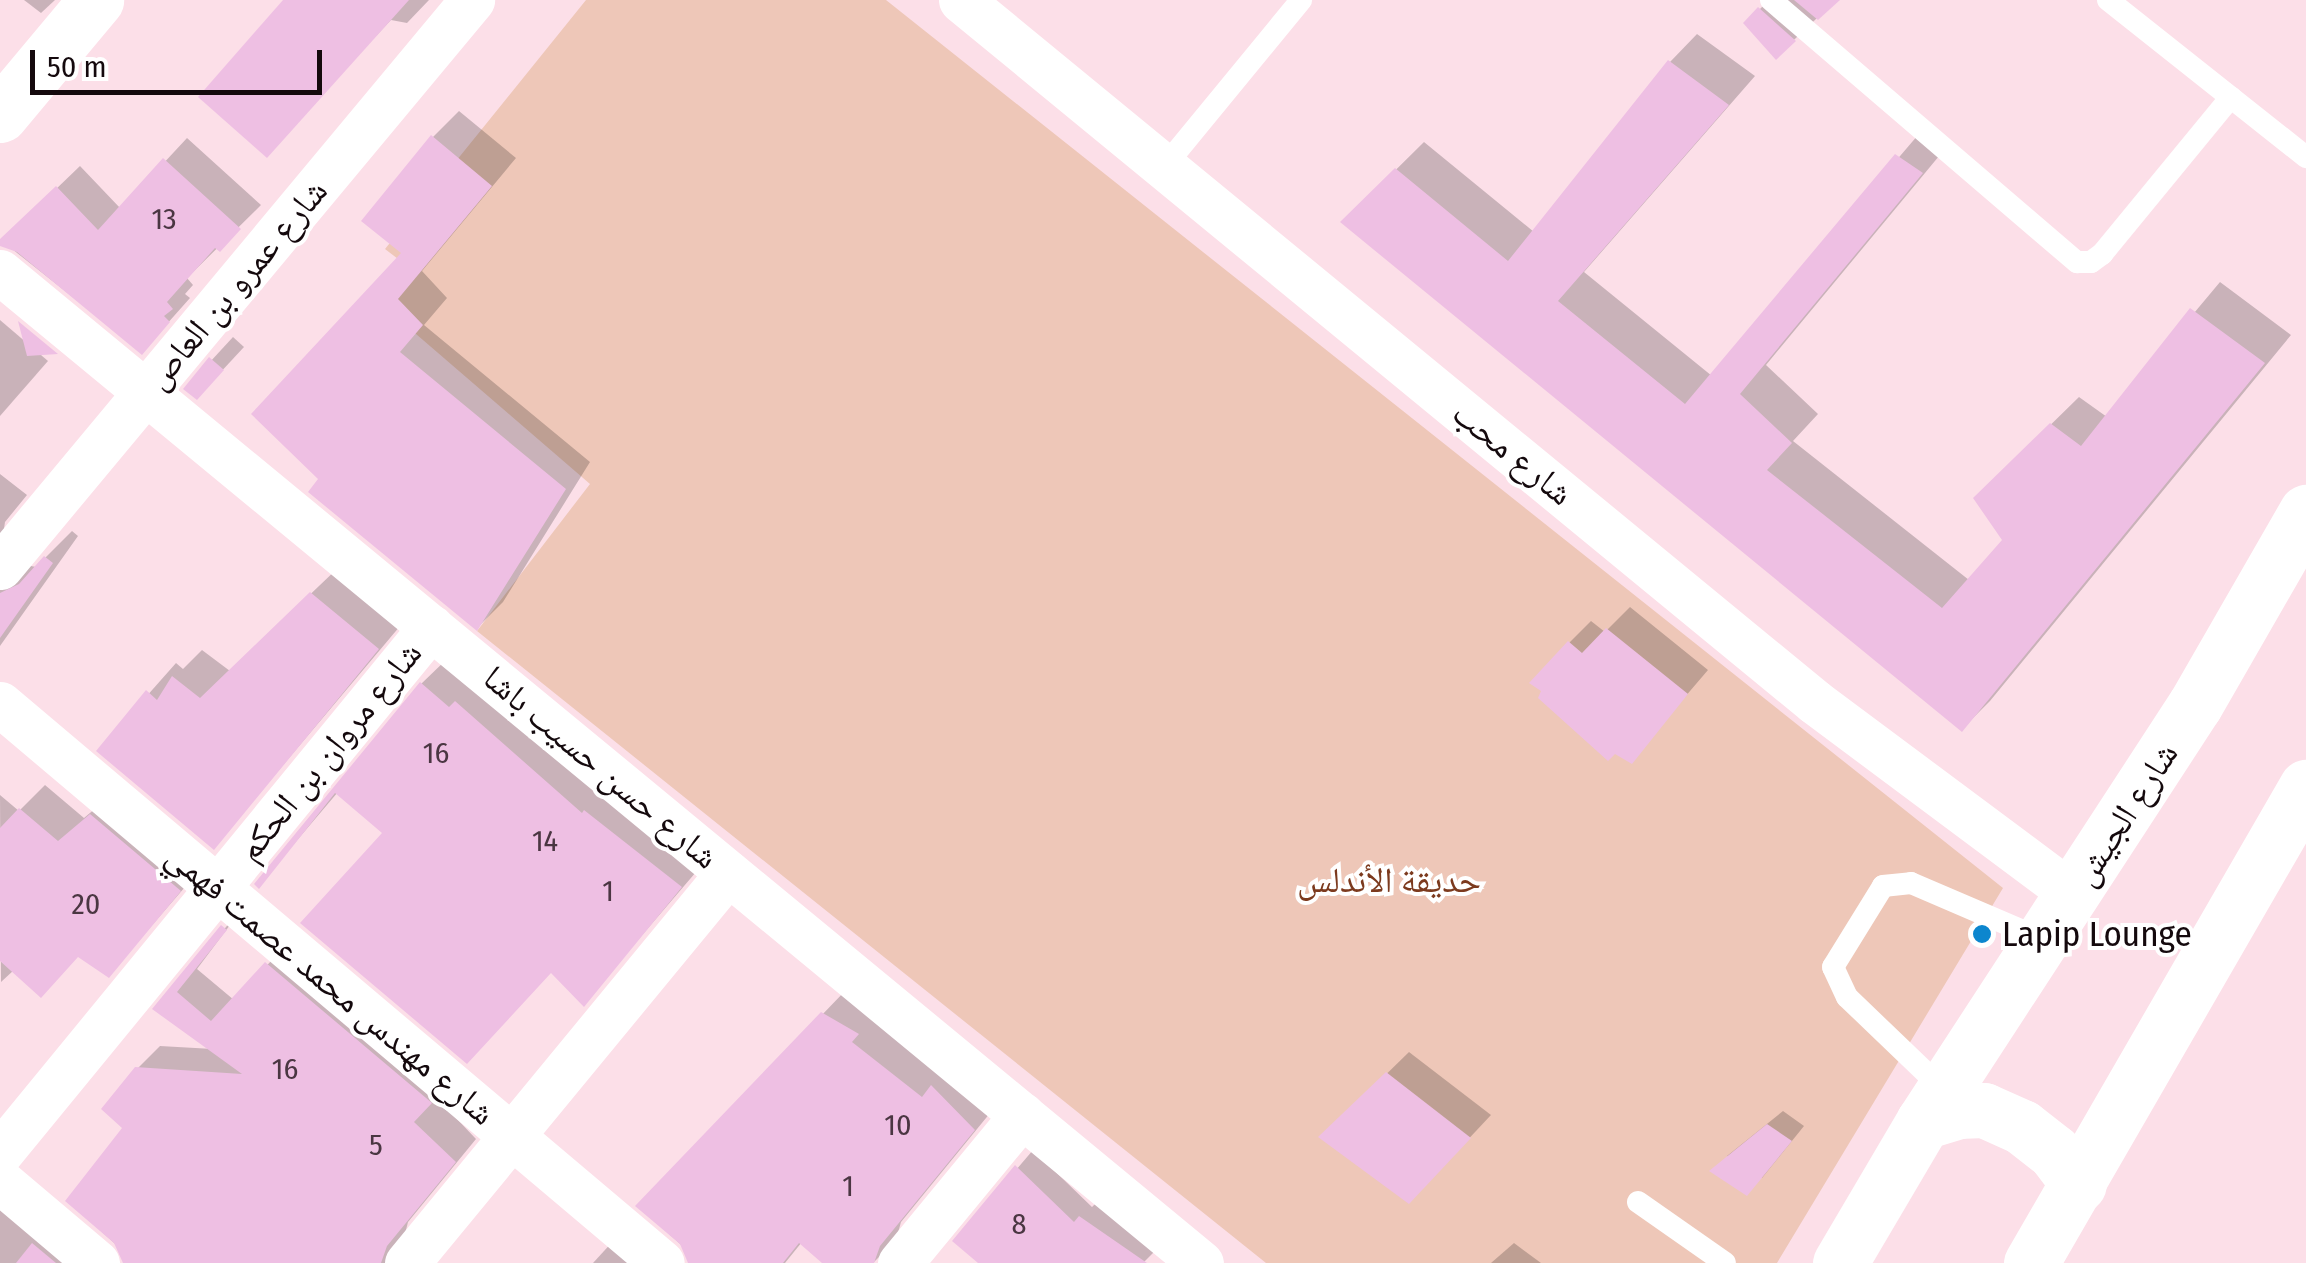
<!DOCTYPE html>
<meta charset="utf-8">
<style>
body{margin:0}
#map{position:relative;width:2306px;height:1263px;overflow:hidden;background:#fcdfe8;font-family:"Fira Sans Condensed","Noto Naskh Arabic",sans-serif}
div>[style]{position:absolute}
.green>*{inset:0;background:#eec7b8}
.shadow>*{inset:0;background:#0003}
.building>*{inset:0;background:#eebfe3}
.lane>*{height:22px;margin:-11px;padding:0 11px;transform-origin:11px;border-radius:11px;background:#fff}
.street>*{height:45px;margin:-22.5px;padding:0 22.5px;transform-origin:22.5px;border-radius:22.5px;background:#fff}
.secondary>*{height:55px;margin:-27.5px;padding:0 27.5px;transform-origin:27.5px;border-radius:27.5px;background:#fff}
.dots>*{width:28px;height:28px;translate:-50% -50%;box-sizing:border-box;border:5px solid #fff;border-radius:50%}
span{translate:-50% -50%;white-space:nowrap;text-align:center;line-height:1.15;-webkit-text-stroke:8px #fff;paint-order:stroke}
.number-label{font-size:30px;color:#4a3642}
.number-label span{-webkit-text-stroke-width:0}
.street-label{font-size:35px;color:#14090d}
.park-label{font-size:35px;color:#7c3a1e}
.poi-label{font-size:35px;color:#14090d}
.left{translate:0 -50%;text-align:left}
.scale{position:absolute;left:30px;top:50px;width:292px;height:45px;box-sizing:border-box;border:5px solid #14090d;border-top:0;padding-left:12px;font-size:30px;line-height:35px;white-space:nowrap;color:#14090d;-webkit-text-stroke:8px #fff;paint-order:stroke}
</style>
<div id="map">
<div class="green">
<i style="clip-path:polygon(586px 0,886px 0,2003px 888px,1777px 1263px,1266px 1263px,477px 631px,590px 484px,387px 309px,415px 272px,385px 249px)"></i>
</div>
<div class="shadow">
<i style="clip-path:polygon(24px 0,55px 0,41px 13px)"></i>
<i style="clip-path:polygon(286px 0,429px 0,407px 23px,391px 20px,375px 37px)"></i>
<i style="clip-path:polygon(1769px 0,1836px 0,1776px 57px,1746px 23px)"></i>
<i style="clip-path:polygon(1697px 34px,1755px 76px,1584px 272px,1712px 376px,1924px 128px,1949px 144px,1766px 365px,1818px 414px,1793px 441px,1969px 580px,2005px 540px,1976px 498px,2079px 397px,2107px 417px,2220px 282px,2291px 335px,1990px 701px,1962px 729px,1343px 222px,1424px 142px,1534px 232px,1670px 62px)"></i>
<i style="clip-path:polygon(459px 111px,516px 158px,422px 271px,447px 298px,424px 325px,590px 462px,503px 602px,477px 628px,321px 479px,404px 253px,433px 137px)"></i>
<i style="clip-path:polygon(187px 138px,261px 205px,187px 278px,193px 285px,185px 294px,190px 298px,142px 352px,2px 241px,80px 166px,121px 209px)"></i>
<i style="clip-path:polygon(0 320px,48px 361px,0 416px)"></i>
<i style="clip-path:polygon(233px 337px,244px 347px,218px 375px,186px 388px)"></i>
<i style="clip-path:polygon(0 474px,27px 495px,5px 522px,1px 550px,11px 562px,36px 567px,72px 531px,78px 536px,0 646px)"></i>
<i style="clip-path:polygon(341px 565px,406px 619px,214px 847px,99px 750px,176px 663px,183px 669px,202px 650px,230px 671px)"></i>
<i style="clip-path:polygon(1630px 607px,1708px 670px,1631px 760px,1569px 643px,1591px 621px,1605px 632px)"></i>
<i style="clip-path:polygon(449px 657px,708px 858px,584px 1003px,552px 971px,338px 792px,259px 885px,421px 684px)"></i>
<i style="clip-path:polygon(45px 785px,84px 818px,116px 791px,204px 865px,109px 975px,79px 955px,14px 970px,1px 982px,0 795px,19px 811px)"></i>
<i style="clip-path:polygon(245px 905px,197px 969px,234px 1000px,289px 942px,476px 1139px,408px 1222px,403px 1242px,387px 1263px,125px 1263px,124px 1252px,68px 1201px,126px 1128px,137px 1069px,160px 1046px,213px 1049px,156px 1008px)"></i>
<i style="clip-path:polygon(845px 991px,995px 1107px,901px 1222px,896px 1240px,873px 1263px,825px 1263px,802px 1242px,785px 1263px,690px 1263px,689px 1252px,638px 1206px)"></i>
<i style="clip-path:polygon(1409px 1052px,1491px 1115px,1431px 1179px,1322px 1137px)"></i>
<i style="clip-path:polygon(1783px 1111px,1804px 1126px,1762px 1178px,1727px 1156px)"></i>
<i style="clip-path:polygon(1033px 1150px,1092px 1207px,1098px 1201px,1161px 1245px,1143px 1263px,982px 1263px,956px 1241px)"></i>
<i style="clip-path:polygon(0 1207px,108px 1263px,0 1263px)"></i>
<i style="clip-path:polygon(626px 1227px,673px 1263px,593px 1263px)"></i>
<i style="clip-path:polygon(1514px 1243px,1541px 1263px,1491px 1263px)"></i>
</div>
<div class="building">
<i style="clip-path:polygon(283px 0,409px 0,267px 158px,198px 97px)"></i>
<i style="clip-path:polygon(1794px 0,1840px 0,1818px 20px)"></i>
<i style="clip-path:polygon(1758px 7px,1796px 41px,1776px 60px,1743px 23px)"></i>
<i style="clip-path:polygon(1668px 60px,1729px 105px,1558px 301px,1685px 404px,1895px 154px,1923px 173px,1740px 394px,1792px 443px,1767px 470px,1942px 608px,2002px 540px,1973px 498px,2050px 423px,2081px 446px,2190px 308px,2265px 363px,1962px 732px,1340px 222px,1395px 168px,1508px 261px)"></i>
<i style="clip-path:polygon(431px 135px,492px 186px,398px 299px,423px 325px,400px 352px,566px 489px,477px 631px,308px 492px,318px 479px,251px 414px,401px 253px,361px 221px)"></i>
<i style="clip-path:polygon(163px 158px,241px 229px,220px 252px,215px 248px,167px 302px,173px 309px,164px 316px,170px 322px,142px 355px,17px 252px,0 246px,0 239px,56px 186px,98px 230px)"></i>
<i style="clip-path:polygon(18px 321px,58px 354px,27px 356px)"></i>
<i style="clip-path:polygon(209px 357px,224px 370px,197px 400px,183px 389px)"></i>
<i style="clip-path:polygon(44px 556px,53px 563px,0 638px,0 593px,19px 584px)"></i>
<i style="clip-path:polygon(310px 592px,379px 649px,214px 850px,96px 751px,146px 690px,157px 700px,172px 676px,200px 698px)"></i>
<i style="clip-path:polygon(1606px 628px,1688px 694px,1632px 764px,1615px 754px,1608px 761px,1538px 698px,1541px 691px,1529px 683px,1568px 641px,1582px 653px)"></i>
<i style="clip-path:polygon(420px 682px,449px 707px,455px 701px,582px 813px,584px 810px,682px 887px,584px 1007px,551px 973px,467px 1064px,300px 923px,382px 833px,335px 793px,259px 889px,254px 884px)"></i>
<i style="clip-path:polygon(19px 808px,58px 841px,90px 814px,181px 891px,109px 978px,78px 957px,41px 998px,0 961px,0 828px)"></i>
<i style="clip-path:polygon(221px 925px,227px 930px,177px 992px,211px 1021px,265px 962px,432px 1103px,414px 1122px,456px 1162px,387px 1246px,381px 1263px,123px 1263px,114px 1243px,65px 1201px,122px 1128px,101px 1109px,135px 1067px,242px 1074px,152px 1009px)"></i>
<i style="clip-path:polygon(821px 1012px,859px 1034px,852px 1042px,922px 1097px,931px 1085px,975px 1130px,880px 1246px,874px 1263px,822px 1263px,799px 1243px,783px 1263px,688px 1263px,680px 1244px,635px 1206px)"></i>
<i style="clip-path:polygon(1386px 1072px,1471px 1138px,1409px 1204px,1318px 1137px)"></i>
<i style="clip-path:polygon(1767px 1124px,1792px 1141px,1747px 1196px,1709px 1171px)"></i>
<i style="clip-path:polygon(1015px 1165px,1074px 1222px,1079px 1216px,1147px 1263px,978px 1263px,952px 1241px)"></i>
<i style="clip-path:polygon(32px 1243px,56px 1263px,16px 1263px)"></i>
</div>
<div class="lane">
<i style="left:1771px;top:0;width:403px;rotate:40.6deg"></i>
<i style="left:2077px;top:262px;width:14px"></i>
<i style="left:2091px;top:262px;width:14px;rotate:-36deg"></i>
<i style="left:2102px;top:254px;width:203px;rotate:-50.6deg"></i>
<i style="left:2108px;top:0;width:253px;rotate:38.4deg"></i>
<i style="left:1164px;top:167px;width:216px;rotate:-50.6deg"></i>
<i style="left:1944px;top:1090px;width:134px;rotate:-136.2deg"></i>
<i style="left:1847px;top:997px;width:33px;rotate:-115deg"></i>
<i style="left:1833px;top:967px;width:95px;rotate:-58.3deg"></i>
<i style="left:1883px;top:886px;width:28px;rotate:-6deg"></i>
<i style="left:1911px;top:883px;width:145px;rotate:23.2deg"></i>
<i style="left:1638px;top:1202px;width:106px;rotate:35deg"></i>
</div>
<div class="street">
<i style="left:961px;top:0;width:1105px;rotate:39.42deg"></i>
<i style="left:1815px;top:702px;width:322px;rotate:36.7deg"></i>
<i style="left:0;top:272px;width:1557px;rotate:39.53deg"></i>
<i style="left:0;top:567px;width:738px;rotate:-50.22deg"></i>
<i style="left:0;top:704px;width:866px;rotate:40.18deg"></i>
<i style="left:0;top:1153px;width:680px;rotate:-50.67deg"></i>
<i style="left:0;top:1181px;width:127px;rotate:40.2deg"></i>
<i style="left:407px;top:1263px;width:505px;rotate:-50.54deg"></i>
<i style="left:900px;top:1263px;width:192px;rotate:-50.5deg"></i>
</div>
<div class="secondary">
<i style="left:0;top:115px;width:150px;rotate:-50.1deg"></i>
<i style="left:1923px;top:1122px;width:37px;rotate:-17deg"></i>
<i style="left:1958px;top:1111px;width:26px;rotate:-2deg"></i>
<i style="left:1984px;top:1110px;width:42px;rotate:24.1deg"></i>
<i style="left:2022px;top:1127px;width:41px;rotate:38deg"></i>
<i style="left:2054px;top:1152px;width:41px;rotate:52.9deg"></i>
<i style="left:1840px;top:1263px;width:164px;rotate:-59.5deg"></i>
<i style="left:1923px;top:1122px;width:498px;rotate:-56.9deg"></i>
<i style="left:2195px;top:705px;width:223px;rotate:-60.1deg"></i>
<i style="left:2031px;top:1263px;width:550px;rotate:-59.98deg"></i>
</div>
<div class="dots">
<i style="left:1982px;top:934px;background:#0c86ce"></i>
</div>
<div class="number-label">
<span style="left:164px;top:219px">13</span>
<span style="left:436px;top:753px">16</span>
<span style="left:545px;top:841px">14</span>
<span style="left:608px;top:891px">1</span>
<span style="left:86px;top:904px">20</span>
<span style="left:285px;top:1069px">16</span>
<span style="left:898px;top:1125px">10</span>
<span style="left:376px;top:1145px">5</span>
<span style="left:848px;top:1186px">1</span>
<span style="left:1019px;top:1224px">8</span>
</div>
<div class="street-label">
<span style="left:236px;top:284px;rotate:-50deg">شارع عمرو بن العاص</span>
<span style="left:1513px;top:453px;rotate:39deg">شارع محب</span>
<span style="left:329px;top:751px;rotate:-51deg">شارع مروان بن الحكم</span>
<span style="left:601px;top:767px;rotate:40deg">شارع حسن حسيب باشا</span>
<span style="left:2125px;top:814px;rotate:-57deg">شارع الجيش</span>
<span style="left:331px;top:984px;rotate:40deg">شارع مهندس محمد عصمت فهمي</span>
</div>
<div class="park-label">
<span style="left:1389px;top:880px">حديقة الأندلس</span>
</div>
<div class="poi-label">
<span class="left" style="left:2002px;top:934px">Lapip Lounge</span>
</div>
<div class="scale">50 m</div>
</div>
